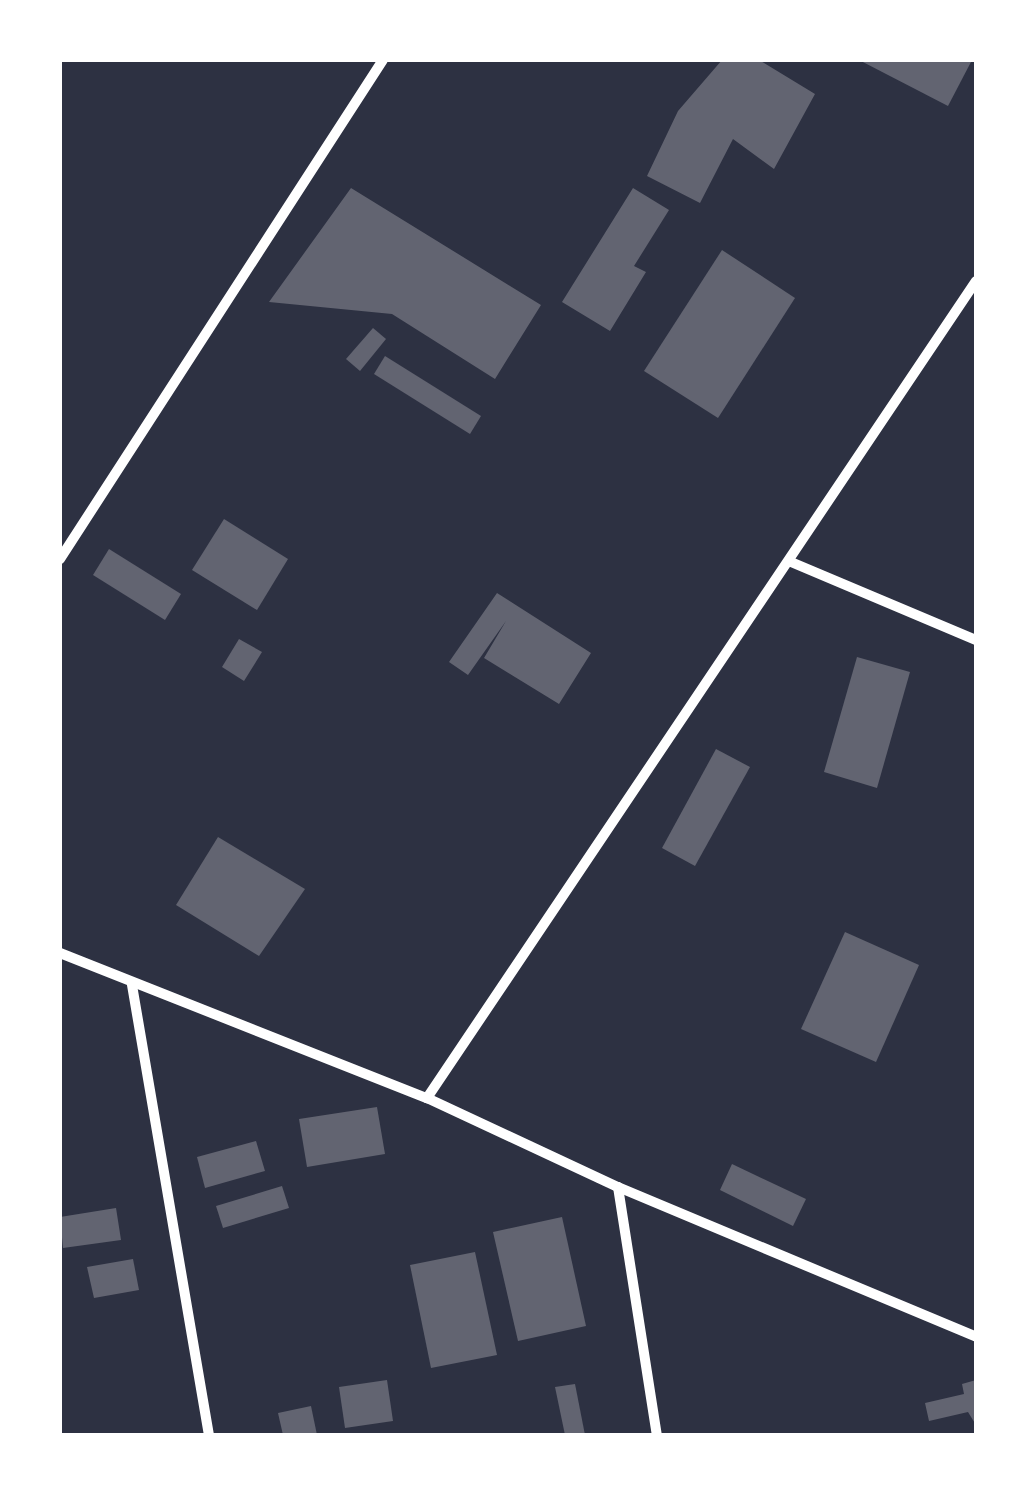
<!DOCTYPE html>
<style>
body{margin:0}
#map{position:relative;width:1036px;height:1495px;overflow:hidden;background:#2d3142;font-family:"Noto Sans",sans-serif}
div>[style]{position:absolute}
.building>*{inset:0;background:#626471}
.minor>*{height:10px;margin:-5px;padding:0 5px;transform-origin:5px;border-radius:5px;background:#fff}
span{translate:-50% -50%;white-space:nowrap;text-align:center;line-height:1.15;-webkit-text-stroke:10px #fff;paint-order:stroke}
.frame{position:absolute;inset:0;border:62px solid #fff;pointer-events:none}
</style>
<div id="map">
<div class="building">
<i style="clip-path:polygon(722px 60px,759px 60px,815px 94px,774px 169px,733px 139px,700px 203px,647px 176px,678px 111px)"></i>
<i style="clip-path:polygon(859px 60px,972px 60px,948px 106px)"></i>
<i style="clip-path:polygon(351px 188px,541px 305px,495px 379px,392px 314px,269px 302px)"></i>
<i style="clip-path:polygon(633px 188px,669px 210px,634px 266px,646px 272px,610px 331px,562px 302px)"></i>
<i style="clip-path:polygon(722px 250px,795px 298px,718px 418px,644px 371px)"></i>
<i style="clip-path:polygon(373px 328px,386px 339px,360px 371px,346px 359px)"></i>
<i style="clip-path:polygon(385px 356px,481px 416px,470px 434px,374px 374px)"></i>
<i style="clip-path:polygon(224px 519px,288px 559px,257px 610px,192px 570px)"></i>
<i style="clip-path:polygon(109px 549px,181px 594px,165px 620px,93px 575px)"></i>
<i style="clip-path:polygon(497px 593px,591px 653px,559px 704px,484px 658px,506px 621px,468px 675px,449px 662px)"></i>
<i style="clip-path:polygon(239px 639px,262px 652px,244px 681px,222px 667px)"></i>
<i style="clip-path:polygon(857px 657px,910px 672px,877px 788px,824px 772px)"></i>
<i style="clip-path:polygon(716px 749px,750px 767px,695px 866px,662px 848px)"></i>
<i style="clip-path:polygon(218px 837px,305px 889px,259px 956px,176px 905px)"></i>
<i style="clip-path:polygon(845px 932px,919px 965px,876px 1062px,801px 1029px)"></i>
<i style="clip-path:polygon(377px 1107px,385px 1154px,307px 1167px,299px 1119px)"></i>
<i style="clip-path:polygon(256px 1141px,265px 1171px,205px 1188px,197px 1157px)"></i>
<i style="clip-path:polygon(732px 1164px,806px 1199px,793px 1226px,720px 1190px)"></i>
<i style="clip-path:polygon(282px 1186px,289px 1208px,223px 1228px,216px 1206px)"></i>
<i style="clip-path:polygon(116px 1208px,121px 1240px,63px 1248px,60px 1217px)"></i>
<i style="clip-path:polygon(562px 1217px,586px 1326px,518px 1341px,493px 1232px)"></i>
<i style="clip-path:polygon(475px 1252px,497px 1355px,431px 1368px,410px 1265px)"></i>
<i style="clip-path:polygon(133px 1259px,139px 1290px,94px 1298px,87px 1267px)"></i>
<i style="clip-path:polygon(387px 1380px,393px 1421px,345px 1428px,339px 1387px)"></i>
<i style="clip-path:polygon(976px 1380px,976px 1425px,968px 1412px,929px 1421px,925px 1403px,964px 1394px,962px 1384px)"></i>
<i style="clip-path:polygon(575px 1384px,585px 1435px,565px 1435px,555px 1387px)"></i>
<i style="clip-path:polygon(311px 1406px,317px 1435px,283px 1435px,278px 1413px)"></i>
</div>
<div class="minor">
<i style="left:60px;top:559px;width:594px;rotate:-57.09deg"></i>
<i style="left:791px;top:562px;width:201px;rotate:22.9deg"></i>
<i style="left:60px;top:953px;width:395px;rotate:21.6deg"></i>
<i style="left:427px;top:1098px;width:211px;rotate:25deg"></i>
<i style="left:618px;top:1187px;width:388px;rotate:22.7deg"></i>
<i style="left:132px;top:985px;width:457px;rotate:80.3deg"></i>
<i style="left:427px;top:1098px;width:984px;rotate:-56.1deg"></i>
<i style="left:618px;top:1187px;width:251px;rotate:81.1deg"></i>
</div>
<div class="frame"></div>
</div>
